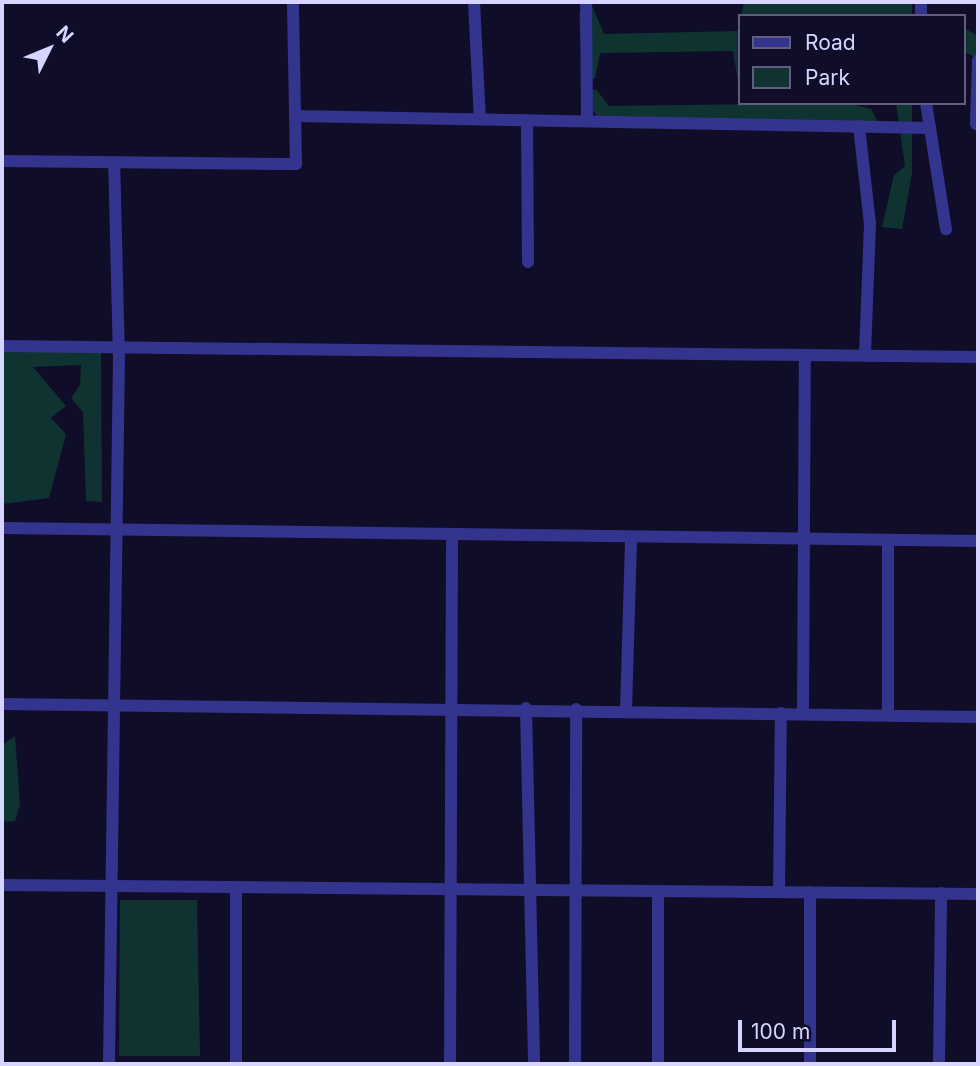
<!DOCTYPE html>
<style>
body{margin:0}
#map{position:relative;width:980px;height:1066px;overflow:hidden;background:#100d29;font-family:Inter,sans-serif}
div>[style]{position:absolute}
.green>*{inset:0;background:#0f3330}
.minor>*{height:12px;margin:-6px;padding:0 6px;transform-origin:6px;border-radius:6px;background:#33348d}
span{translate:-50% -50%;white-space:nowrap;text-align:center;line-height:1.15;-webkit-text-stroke:5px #100d29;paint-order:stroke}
.frame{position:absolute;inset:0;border:4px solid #d7d4ff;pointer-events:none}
.legend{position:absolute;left:738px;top:14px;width:228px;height:91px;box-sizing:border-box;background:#100d29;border:2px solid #605d7f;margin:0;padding:9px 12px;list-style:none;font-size:21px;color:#d7d4ff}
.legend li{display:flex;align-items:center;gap:14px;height:35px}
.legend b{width:35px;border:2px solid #605d7f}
.north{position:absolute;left:14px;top:14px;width:70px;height:70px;-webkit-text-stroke:5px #100d29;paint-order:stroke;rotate:47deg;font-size:19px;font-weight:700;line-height:28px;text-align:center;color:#d7d4ff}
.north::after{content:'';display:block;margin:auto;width:24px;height:32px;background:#d7d4ff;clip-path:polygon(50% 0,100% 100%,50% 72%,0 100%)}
.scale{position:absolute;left:738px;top:1020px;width:158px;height:32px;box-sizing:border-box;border:4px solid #d7d4ff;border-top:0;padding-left:9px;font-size:21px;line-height:24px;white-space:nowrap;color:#d7d4ff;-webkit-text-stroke:5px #100d29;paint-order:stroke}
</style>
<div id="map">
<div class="green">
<i style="clip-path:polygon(744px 2px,912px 2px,912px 16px,741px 16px)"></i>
<i style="clip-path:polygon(591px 3px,604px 34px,738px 31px,740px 21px,740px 93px,733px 51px,600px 53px,595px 79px,583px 79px,579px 14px)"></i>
<i style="clip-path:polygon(964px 28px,978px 36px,978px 58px,964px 52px)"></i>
<i style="clip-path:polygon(596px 89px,609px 106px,848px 103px,871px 109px,883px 131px,599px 119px,581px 94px)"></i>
<i style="clip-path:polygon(896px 103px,912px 103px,912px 173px,902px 229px,882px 227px,894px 175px,905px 166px)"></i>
<i style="clip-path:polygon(2px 351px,101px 352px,102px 502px,86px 501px,83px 412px,71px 398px,80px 385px,81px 365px,33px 367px,66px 406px,51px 418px,66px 434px,49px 498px,2px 504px)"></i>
<i style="clip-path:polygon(15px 736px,20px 804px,15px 821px,2px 822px,2px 745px)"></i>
<i style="clip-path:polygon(120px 900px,197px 900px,200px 1056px,119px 1056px)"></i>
</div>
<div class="minor">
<i style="left:474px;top:2px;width:117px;rotate:87.1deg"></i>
<i style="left:586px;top:2px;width:119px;rotate:89.5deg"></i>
<i style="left:921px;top:16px;width:14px;rotate:-90deg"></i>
<i style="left:926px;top:103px;width:128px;rotate:81deg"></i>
<i style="left:295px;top:116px;width:635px;rotate:1.08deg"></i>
<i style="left:527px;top:120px;width:142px;rotate:89.6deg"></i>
<i style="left:976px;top:124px;width:64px;rotate:-88.2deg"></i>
<i style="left:859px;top:126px;width:99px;rotate:83.6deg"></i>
<i style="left:870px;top:224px;width:132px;rotate:92.2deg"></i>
<i style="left:2px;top:161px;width:294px;rotate:0.6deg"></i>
<i style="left:296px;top:164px;width:162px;rotate:-91.1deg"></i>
<i style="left:2px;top:346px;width:976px;rotate:0.65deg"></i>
<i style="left:2px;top:528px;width:976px;rotate:0.76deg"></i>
<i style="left:888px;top:540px;width:175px;rotate:90deg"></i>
<i style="left:2px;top:704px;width:976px;rotate:0.76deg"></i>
<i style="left:526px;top:708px;width:356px;rotate:88.7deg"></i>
<i style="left:626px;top:710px;width:173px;rotate:-88.3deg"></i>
<i style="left:803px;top:713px;width:358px;rotate:-89.7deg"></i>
<i style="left:2px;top:885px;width:976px;rotate:0.53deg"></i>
<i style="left:779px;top:892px;width:179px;rotate:-89.4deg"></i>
<i style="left:109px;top:1064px;width:704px;rotate:-89.19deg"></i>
<i style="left:119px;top:360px;width:198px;rotate:-91.4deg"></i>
<i style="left:236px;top:1064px;width:177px;rotate:-90deg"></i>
<i style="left:450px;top:1064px;width:530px;rotate:-89.78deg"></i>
<i style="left:575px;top:1064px;width:355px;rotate:-89.8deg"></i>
<i style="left:658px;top:1064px;width:173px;rotate:-90deg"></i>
<i style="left:810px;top:1064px;width:172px;rotate:-90deg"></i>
<i style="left:939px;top:1064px;width:171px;rotate:-89.3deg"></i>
</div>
<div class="frame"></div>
<ul class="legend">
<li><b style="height:9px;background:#33348d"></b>Road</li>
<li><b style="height:19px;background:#0f3330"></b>Park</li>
</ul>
<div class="north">N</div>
<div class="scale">100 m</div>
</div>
